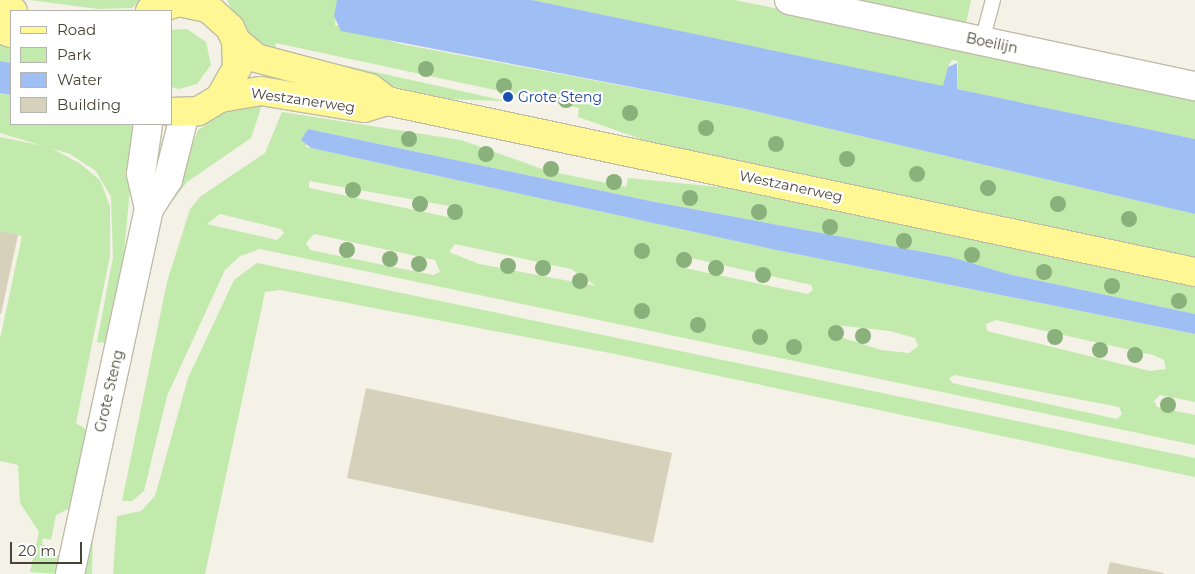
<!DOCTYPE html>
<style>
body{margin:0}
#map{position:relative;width:1195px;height:574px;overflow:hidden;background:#f4f2e6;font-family:Montserrat,sans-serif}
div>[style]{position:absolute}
.green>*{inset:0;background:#c1eaac}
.water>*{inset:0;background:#9fbff4}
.building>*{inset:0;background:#d6d1ba}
.roads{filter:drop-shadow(1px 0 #bfbca8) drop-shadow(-1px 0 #bfbca8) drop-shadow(0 1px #bfbca8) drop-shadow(0 -1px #bfbca8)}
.service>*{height:14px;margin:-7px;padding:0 7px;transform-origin:7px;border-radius:7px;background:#fff}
.minor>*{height:28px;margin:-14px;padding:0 14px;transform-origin:14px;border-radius:14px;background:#fff}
.primary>*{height:28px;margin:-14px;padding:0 14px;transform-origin:14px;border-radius:14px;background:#fff793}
.trees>*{width:16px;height:16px;margin:-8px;border-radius:50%;background:#8ab17c}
.dots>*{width:14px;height:14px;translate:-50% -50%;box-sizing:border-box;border:2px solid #fff;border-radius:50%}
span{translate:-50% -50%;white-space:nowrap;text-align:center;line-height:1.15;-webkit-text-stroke:4.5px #fff;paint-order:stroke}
.street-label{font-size:14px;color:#474335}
.transit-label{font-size:14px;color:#164399}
.left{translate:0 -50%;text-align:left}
.legend{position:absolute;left:10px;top:10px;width:162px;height:115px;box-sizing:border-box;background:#fff;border:1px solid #b5b4ae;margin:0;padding:6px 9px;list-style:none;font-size:15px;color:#474335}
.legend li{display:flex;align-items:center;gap:10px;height:25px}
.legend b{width:25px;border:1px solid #b5b4ae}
.scale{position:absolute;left:10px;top:542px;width:72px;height:22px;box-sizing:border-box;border:2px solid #474335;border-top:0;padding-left:6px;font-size:15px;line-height:18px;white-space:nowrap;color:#474335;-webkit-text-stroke:4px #fff;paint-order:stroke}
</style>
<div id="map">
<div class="green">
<i style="clip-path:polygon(29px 0,141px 0,132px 8px,99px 9px)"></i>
<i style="clip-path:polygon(227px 0,337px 0,335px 25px,401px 44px,741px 108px,1195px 214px,1195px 258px,658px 145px,578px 117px,579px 108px,276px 43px,273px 55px,244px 33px)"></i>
<i style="clip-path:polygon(532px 0,735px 0,1195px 95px,1195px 139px,957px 89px,958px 61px,952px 60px,948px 67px,944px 87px)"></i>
<i style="clip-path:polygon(858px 0,971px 0,966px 23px)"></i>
<i style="clip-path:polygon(187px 29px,206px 42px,211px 65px,197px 84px,179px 89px,171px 87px,171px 30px)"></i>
<i style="clip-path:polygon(0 39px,11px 42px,11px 63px,0 61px)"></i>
<i style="clip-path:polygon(302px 56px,502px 100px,502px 101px,440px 99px,331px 69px)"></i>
<i style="clip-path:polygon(0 93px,11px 95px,11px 124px,136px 124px,123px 264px,106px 343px,97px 342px,113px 257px,111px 197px,96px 171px,70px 154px,0 133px)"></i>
<i style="clip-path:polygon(263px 102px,251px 138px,187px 182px,170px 204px,198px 130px,230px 109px)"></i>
<i style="clip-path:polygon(evenodd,282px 112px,461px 140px,548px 171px,626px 187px,628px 178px,729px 188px,1195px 286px,1195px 314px,1008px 274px,951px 257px,655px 202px,308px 129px,306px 147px,311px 148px,776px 250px,1195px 334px,1195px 402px,1160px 395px,1154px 401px,1157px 407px,1195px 415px,1195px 445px,260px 249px,240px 256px,225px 270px,167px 396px,144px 491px,132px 501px,122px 501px,167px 282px,190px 209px,201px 196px,265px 153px,282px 112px,309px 181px,455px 207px,460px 214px,453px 218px,309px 188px,309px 181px,282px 112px,220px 214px,281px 229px,284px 233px,277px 240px,207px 224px,220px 214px,282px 112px,314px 234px,435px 260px,440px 272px,433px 275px,310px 250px,306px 243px,314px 234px,282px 112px,455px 244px,571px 269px,596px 286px,479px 264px,449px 252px,455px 244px,282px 112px,682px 256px,811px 285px,813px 290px,808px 294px,680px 267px,677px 261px,682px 256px,282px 112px,996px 320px,1153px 355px,1164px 360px,1166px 369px,1150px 371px,987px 331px,986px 324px,996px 320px,282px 112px,834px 325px,890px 331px,915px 338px,918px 346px,909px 353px,881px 350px,834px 335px,834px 325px,282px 112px,955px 375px,1119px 407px,1122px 414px,1117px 419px,952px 383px,949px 378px,955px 375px)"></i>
<i style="clip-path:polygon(0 137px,49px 147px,79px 163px,100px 180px,110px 206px,110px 256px,76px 423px,88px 431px,72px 507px,56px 515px,51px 540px,43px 538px,42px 544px,61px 558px,58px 574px,30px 572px,39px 532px,20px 503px,18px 465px,0 461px,0 339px,22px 236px,0 231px)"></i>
<i style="clip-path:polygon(257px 263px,1195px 458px,1195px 477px,620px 355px,280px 290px,265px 292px,205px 574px,113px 574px,117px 516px,141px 511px,155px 496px,188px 378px,234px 280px)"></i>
<i style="clip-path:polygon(93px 534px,92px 574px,84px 574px)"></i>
</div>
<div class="water">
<i style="clip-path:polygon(337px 0,532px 0,943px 86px,948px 67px,957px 63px,957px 89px,1195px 139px,1195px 214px,741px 108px,341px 31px,334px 16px)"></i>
<i style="clip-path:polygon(0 61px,11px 63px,11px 95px,0 93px)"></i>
<i style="clip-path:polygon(308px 129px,655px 202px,951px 257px,1008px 274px,1195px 314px,1195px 334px,776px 250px,311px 148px,301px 140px)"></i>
</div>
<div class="building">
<i style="clip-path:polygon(0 231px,18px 235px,1px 314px,0 314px)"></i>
<i style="clip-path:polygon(366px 388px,672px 453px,653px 543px,347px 478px)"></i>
<i style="clip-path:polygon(1110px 562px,1164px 573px,1163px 574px,1107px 574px)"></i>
</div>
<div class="roads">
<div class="service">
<i style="left:982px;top:41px;width:42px;rotate:-75deg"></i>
</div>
<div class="minor">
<i style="left:789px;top:0;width:415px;rotate:12deg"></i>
<i style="left:148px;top:124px;width:50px;rotate:98deg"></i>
<i style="left:141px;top:174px;width:36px;rotate:77deg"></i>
<i style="left:70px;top:574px;width:373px;rotate:-77.8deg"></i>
<i style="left:149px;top:209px;width:35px;rotate:-57deg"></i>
<i style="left:168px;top:180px;width:69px;rotate:-75.8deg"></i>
</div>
<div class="primary">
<i style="left:150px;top:11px;width:30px;rotate:-17deg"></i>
<i style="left:179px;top:2px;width:30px;rotate:12deg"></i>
<i style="left:208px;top:8px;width:30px;rotate:42deg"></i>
<i style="left:230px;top:28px;width:14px;rotate:65deg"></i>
<i style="left:236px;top:41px;width:27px;rotate:88deg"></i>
<i style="left:237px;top:68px;width:34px;rotate:120deg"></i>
<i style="left:220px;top:98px;width:26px;rotate:149deg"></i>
<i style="left:198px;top:111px;width:27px;rotate:178deg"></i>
<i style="left:0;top:13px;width:13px;rotate:-9deg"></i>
<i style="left:0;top:29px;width:12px;rotate:20deg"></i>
<i style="left:236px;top:41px;width:26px;rotate:40deg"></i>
<i style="left:256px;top:58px;width:118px;rotate:14.7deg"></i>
<i style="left:370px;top:88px;width:21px;rotate:37deg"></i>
<i style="left:387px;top:101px;width:826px;rotate:11.95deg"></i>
<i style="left:220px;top:98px;width:42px;rotate:-9.7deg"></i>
<i style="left:261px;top:91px;width:104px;rotate:9.4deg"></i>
<i style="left:364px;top:108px;width:24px;rotate:-17deg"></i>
</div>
</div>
<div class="trees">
<i style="left:426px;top:69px"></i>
<i style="left:504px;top:86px"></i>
<i style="left:566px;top:100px"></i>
<i style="left:630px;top:113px"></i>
<i style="left:706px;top:128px"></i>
<i style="left:409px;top:139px"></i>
<i style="left:776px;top:144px"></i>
<i style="left:486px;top:154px"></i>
<i style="left:847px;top:159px"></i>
<i style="left:551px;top:169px"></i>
<i style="left:917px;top:174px"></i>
<i style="left:614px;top:182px"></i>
<i style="left:988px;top:188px"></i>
<i style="left:353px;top:190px"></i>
<i style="left:690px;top:198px"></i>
<i style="left:420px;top:204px"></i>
<i style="left:1058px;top:204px"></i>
<i style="left:455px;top:212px"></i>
<i style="left:759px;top:212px"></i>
<i style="left:1129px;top:219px"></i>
<i style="left:830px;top:227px"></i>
<i style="left:904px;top:241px"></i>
<i style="left:347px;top:250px"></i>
<i style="left:642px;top:251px"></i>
<i style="left:972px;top:255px"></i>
<i style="left:390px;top:259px"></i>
<i style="left:684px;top:260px"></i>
<i style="left:419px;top:264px"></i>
<i style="left:508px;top:266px"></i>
<i style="left:543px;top:268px"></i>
<i style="left:716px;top:268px"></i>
<i style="left:1044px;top:272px"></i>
<i style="left:763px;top:275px"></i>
<i style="left:580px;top:281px"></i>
<i style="left:1112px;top:286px"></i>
<i style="left:1179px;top:301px"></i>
<i style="left:642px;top:311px"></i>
<i style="left:698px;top:325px"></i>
<i style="left:836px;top:333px"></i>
<i style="left:863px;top:336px"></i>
<i style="left:760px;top:337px"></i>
<i style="left:1055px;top:337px"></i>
<i style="left:794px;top:347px"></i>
<i style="left:1100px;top:350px"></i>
<i style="left:1135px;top:355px"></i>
<i style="left:1168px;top:405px"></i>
</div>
<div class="dots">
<i style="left:508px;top:97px;background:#1a4fb4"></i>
</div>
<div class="street-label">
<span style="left:992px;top:43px;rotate:12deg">Boeilijn</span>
<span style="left:303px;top:100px;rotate:8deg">Westzanerweg</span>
<span style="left:791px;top:186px;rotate:12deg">Westzanerweg</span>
<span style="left:109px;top:391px;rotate:-77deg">Grote Steng</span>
</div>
<div class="transit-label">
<span class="left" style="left:518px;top:97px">Grote Steng</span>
</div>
<ul class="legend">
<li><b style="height:6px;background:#fff793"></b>Road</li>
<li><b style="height:14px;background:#c1eaac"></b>Park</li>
<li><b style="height:14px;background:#9fbff4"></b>Water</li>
<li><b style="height:14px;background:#d6d1ba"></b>Building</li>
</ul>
<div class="scale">20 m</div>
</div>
